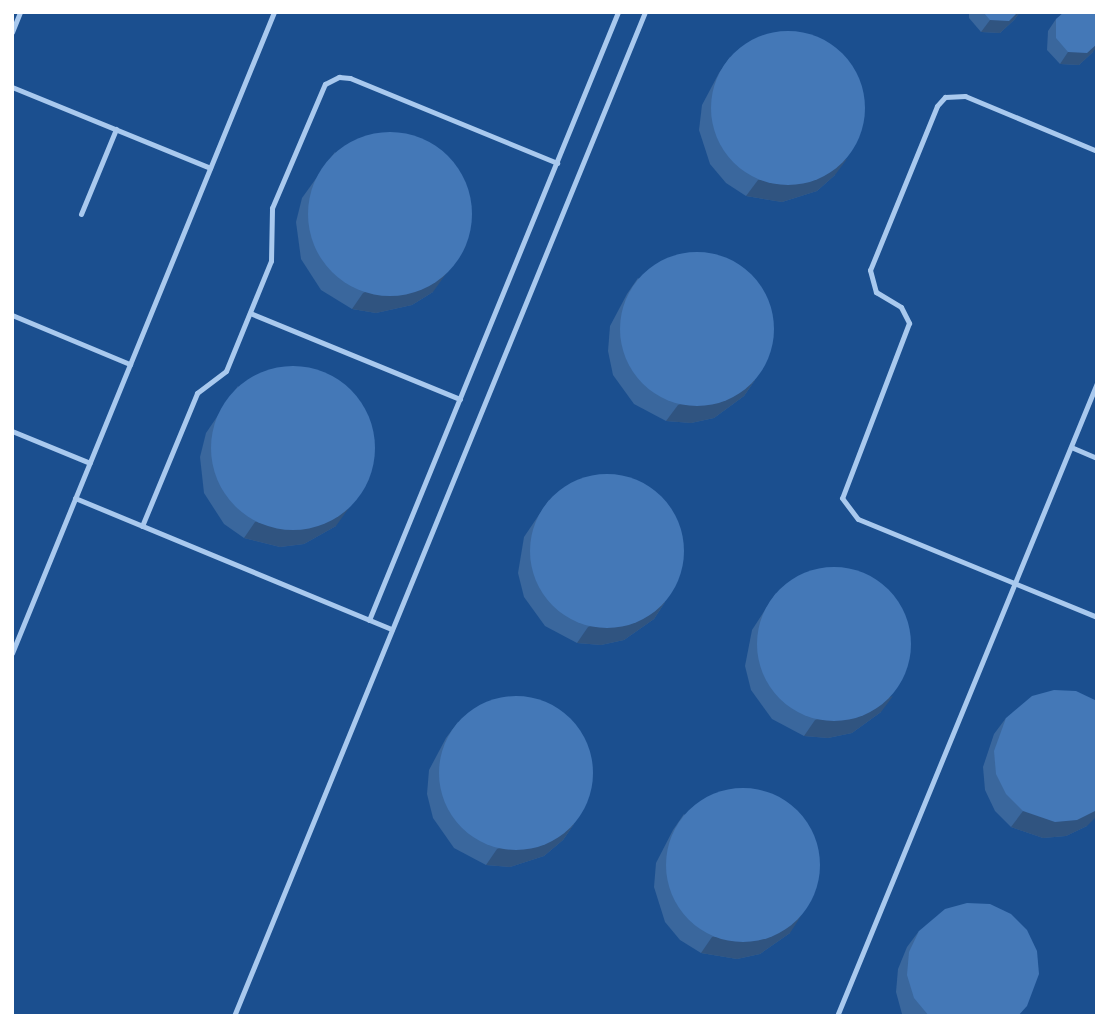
<!DOCTYPE html>
<style>
body{margin:0}
#map{position:relative;width:1109px;height:1028px;overflow:hidden;background:#1b4f8f;font-family:Arial,sans-serif}
div>[style]{position:absolute}
.service>*{height:5px;margin:-2.5px;padding:0 2.5px;transform-origin:2.5px;border-radius:2.5px;background:#a9c9ee}
.wall>*{inset:0;background:#3a679d}
.shaded-wall>*{inset:0;background:#305480}
.building>*{inset:0;background:#4478b7}
.round{border-radius:50%}
span{translate:-50% -50%;white-space:nowrap;text-align:center;line-height:1.15;-webkit-text-stroke:6px #1b4f8f;paint-order:stroke}
.frame{position:absolute;inset:0;border:14px solid #fff;pointer-events:none}
</style>
<div id="map">
<div class="service">
<i style="left:12px;top:32px;width:22px;rotate:-68deg"></i>
<i style="left:12px;top:87px;width:214px;rotate:22.2deg"></i>
<i style="left:1097px;top:151px;width:143px;rotate:-157.4deg"></i>
<i style="left:965px;top:96px;width:20px;rotate:177deg"></i>
<i style="left:945px;top:97px;width:12px;rotate:132deg"></i>
<i style="left:937px;top:106px;width:177px;rotate:112.2deg"></i>
<i style="left:870px;top:270px;width:23px;rotate:75deg"></i>
<i style="left:876px;top:292px;width:29px;rotate:31deg"></i>
<i style="left:901px;top:307px;width:18px;rotate:63deg"></i>
<i style="left:909px;top:323px;width:187px;rotate:110.9deg"></i>
<i style="left:842px;top:498px;width:26px;rotate:53deg"></i>
<i style="left:858px;top:519px;width:258px;rotate:22.3deg"></i>
<i style="left:81px;top:214px;width:92px;rotate:-67.6deg"></i>
<i style="left:250px;top:313px;width:227px;rotate:22.3deg"></i>
<i style="left:12px;top:315px;width:128px;rotate:22.6deg"></i>
<i style="left:12px;top:431px;width:84px;rotate:22.3deg"></i>
<i style="left:1071px;top:447px;width:28px;rotate:23deg"></i>
<i style="left:75px;top:498px;width:343px;rotate:22.5deg"></i>
<i style="left:142px;top:526px;width:144px;rotate:-67.5deg"></i>
<i style="left:197px;top:393px;width:36px;rotate:-37deg"></i>
<i style="left:226px;top:371px;width:119px;rotate:-67.8deg"></i>
<i style="left:271px;top:261px;width:53px;rotate:-88.9deg"></i>
<i style="left:272px;top:208px;width:135px;rotate:-66.9deg"></i>
<i style="left:325px;top:84px;width:16px;rotate:-27deg"></i>
<i style="left:339px;top:77px;width:11px;rotate:5deg"></i>
<i style="left:350px;top:78px;width:224px;rotate:22.3deg"></i>
<i style="left:369px;top:620px;width:657px;rotate:-67.73deg"></i>
<i style="left:12px;top:653px;width:692px;rotate:-67.77deg"></i>
<i style="left:234px;top:1016px;width:1085px;rotate:-67.74deg"></i>
<i style="left:837px;top:1016px;width:684px;rotate:-67.67deg"></i>
</div>
<div class="wall">
<i style="clip-path:polygon(969px 12px,1020px 12px,1014px 20px,1000px 33px,981px 32px,969px 18px)"></i>
<i style="clip-path:polygon(1056px 19px,1093px 52px,1079px 65px,1060px 64px,1047px 50px,1048px 31px)"></i>
<i style="clip-path:polygon(730px 57px,835px 175px,817px 191px,782px 202px,746px 196px,726px 183px,710px 164px,699px 130px,702px 105px,719px 73px)"></i>
<i style="clip-path:polygon(335px 152px,433px 292px,412px 305px,376px 313px,352px 309px,321px 290px,301px 259px,296px 222px,302px 198px)"></i>
<i style="clip-path:polygon(638px 278px,755px 380px,744px 396px,714px 418px,691px 423px,666px 421px,634px 404px,613px 375px,608px 351px,610px 326px,627px 294px)"></i>
<i style="clip-path:polygon(238px 386px,336px 526px,304px 544px,280px 547px,244px 538px,224px 524px,204px 493px,200px 457px,206px 433px)"></i>
<i style="clip-path:polygon(549px 500px,665px 602px,654px 619px,624px 640px,601px 645px,577px 643px,545px 626px,524px 597px,518px 573px,524px 537px)"></i>
<i style="clip-path:polygon(776px 593px,881px 712px,852px 733px,828px 738px,804px 736px,772px 719px,751px 690px,745px 666px,752px 630px)"></i>
<i style="clip-path:polygon(1006px 718px,1087px 826px,1066px 836px,1043px 838px,1011px 827px,995px 811px,985px 790px,983px 767px,994px 734px)"></i>
<i style="clip-path:polygon(458px 722px,574px 824px,563px 840px,544px 856px,510px 867px,486px 865px,454px 848px,433px 818px,427px 794px,429px 770px,446px 738px)"></i>
<i style="clip-path:polygon(684px 814px,790px 933px,760px 954px,737px 959px,701px 953px,680px 940px,665px 922px,654px 887px,656px 863px,673px 830px)"></i>
<i style="clip-path:polygon(919px 931px,1021px 1016px,904px 1016px,902px 1014px,896px 992px,898px 969px,907px 947px)"></i>
</div>
<div class="shaded-wall">
<i style="clip-path:polygon(1020px 12px,1014px 20px,1000px 33px,981px 32px,990px 20px)"></i>
<i style="clip-path:polygon(1097px 44px,1097px 46px,1093px 52px,1079px 65px,1060px 64px,1068px 52px)"></i>
<i style="clip-path:polygon(847px 159px,835px 175px,817px 191px,782px 202px,746px 196px,758px 180px)"></i>
<i style="clip-path:polygon(466px 246px,433px 292px,412px 305px,376px 313px,352px 309px,363px 293px)"></i>
<i style="clip-path:polygon(755px 380px,744px 396px,714px 418px,691px 423px,666px 421px,678px 405px)"></i>
<i style="clip-path:polygon(369px 480px,336px 526px,304px 544px,280px 547px,244px 538px,255px 522px)"></i>
<i style="clip-path:polygon(665px 602px,654px 619px,624px 640px,601px 645px,577px 643px,588px 627px)"></i>
<i style="clip-path:polygon(893px 696px,881px 712px,852px 733px,828px 738px,804px 736px,815px 720px)"></i>
<i style="clip-path:polygon(1097px 810px,1097px 816px,1087px 826px,1066px 836px,1043px 838px,1011px 827px,1023px 811px)"></i>
<i style="clip-path:polygon(574px 824px,563px 840px,544px 856px,510px 867px,486px 865px,497px 849px)"></i>
<i style="clip-path:polygon(801px 916px,790px 933px,760px 954px,737px 959px,701px 953px,712px 937px)"></i>
</div>
<div class="building">
<i style="clip-path:polygon(983px 12px,1018px 12px,1009px 21px,990px 20px)"></i>
<i style="clip-path:polygon(1064px 12px,1095px 12px,1097px 15px,1097px 44px,1087px 53px,1068px 52px,1056px 38px,1056px 19px)"></i>
<i class="round" style="left:711px;top:31px;width:154px;height:154px"></i>
<i class="round" style="left:308px;top:132px;width:164px;height:164px"></i>
<i class="round" style="left:620px;top:252px;width:154px;height:154px"></i>
<i class="round" style="left:211px;top:366px;width:164px;height:164px"></i>
<i class="round" style="left:530px;top:474px;width:154px;height:154px"></i>
<i class="round" style="left:757px;top:567px;width:154px;height:154px"></i>
<i style="clip-path:polygon(1054px 690px,1076px 691px,1097px 701px,1097px 810px,1077px 820px,1055px 822px,1023px 811px,1006px 794px,996px 774px,994px 751px,1006px 718px,1032px 696px)"></i>
<i class="round" style="left:439px;top:696px;width:154px;height:154px"></i>
<i class="round" style="left:666px;top:788px;width:154px;height:154px"></i>
<i style="clip-path:polygon(967px 903px,990px 904px,1011px 914px,1027px 930px,1037px 951px,1039px 974px,1027px 1006px,1018px 1016px,929px 1016px,914px 998px,907px 975px,909px 952px,919px 931px,945px 909px)"></i>
</div>
<div class="frame"></div>
</div>
